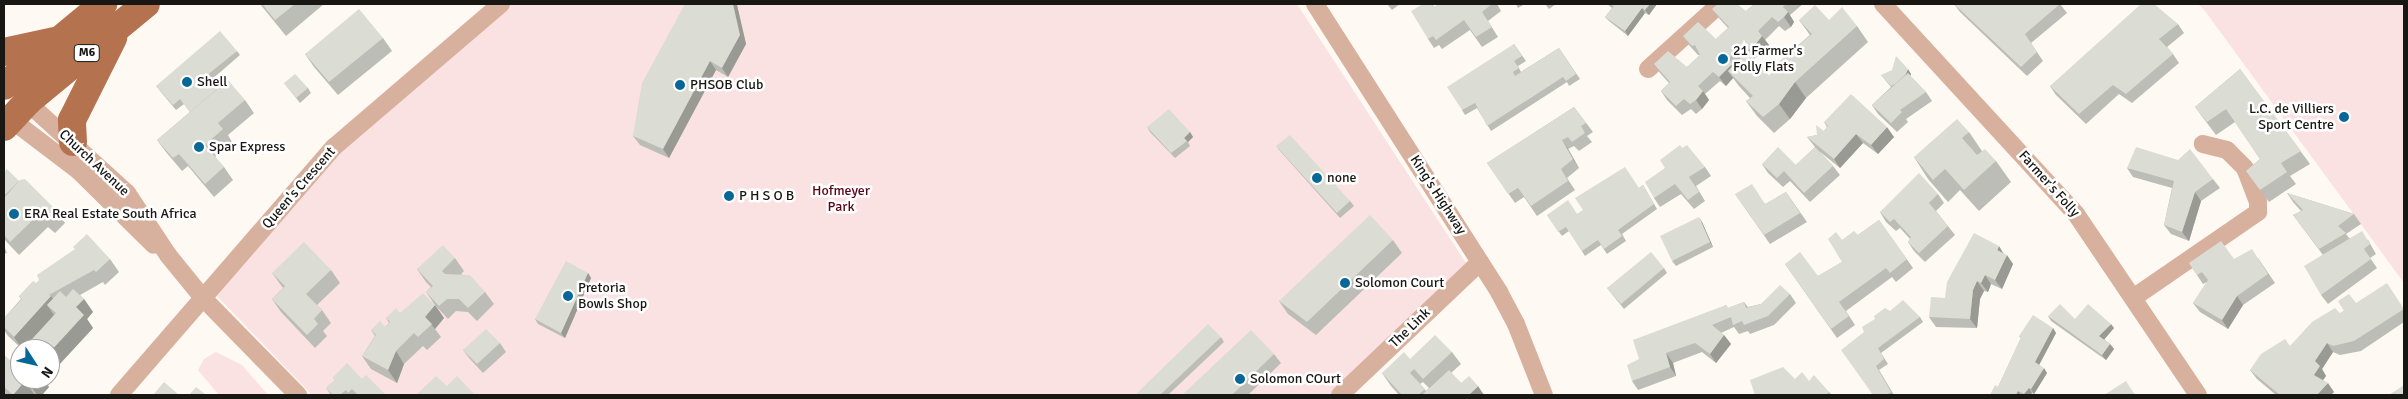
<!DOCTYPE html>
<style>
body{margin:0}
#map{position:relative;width:2408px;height:399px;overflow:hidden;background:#fef9f2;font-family:Signika,sans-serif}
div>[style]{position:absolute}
.green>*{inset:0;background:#fbe2e2}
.street>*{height:18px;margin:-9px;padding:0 9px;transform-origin:9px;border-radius:9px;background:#d7b19e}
.primary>*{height:28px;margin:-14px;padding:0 14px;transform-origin:14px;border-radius:14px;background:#b5724e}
.wall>*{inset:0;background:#bcbdb6}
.shaded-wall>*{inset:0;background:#999a94}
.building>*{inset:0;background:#dbdcd4}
.dots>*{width:14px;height:14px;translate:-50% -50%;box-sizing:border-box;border:2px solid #fff;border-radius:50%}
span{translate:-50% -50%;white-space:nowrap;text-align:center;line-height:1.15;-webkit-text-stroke:5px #fff;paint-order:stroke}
.shield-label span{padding:1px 4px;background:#fff;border:1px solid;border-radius:4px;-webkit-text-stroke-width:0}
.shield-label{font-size:12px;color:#181714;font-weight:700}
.poi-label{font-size:14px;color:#181714}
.left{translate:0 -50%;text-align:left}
.right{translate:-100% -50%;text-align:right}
.street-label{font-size:14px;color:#181714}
.park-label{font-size:14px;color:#5a0316}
.frame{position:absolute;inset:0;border:5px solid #181714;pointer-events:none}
.north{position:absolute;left:10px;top:339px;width:50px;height:50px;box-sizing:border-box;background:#fff;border:1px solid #a3a2a1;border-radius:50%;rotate:125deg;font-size:14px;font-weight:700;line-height:20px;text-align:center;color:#181714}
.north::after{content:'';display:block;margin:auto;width:18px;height:22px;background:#076897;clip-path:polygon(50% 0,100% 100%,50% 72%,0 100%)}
</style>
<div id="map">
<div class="green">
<i style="clip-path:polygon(503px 4px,1297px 4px,1466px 263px,1334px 395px,312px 395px,217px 296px,326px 156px)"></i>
<i style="clip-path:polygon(2198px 4px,2404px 4px,2404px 283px,2205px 11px)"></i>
<i style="clip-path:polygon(216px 352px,242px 365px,268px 395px,219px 395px,198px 370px,204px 359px)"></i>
</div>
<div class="street">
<i style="left:1315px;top:4px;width:342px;rotate:57.4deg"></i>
<i style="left:1499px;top:292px;width:36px;rotate:62deg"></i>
<i style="left:1516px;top:324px;width:76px;rotate:68.5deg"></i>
<i style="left:1883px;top:4px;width:285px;rotate:47.4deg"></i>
<i style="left:2076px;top:214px;width:218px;rotate:56deg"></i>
<i style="left:1648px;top:69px;width:97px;rotate:-42.1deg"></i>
<i style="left:27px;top:102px;width:135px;rotate:42.3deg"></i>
<i style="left:127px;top:193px;width:74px;rotate:56.5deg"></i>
<i style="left:168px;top:255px;width:55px;rotate:50.9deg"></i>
<i style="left:203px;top:298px;width:136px;rotate:45.6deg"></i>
<i style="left:12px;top:120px;width:84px;rotate:37.3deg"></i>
<i style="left:79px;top:171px;width:105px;rotate:44.6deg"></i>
<i style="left:2133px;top:298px;width:152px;rotate:-34.5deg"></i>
<i style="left:2258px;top:212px;width:10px;rotate:-90deg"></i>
<i style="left:2258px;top:202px;width:36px;rotate:-111deg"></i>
<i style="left:2245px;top:168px;width:25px;rotate:-135deg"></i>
<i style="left:2227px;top:150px;width:25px;rotate:-166deg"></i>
<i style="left:119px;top:395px;width:328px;rotate:-49.1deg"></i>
<i style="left:334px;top:147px;width:220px;rotate:-40.6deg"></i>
<i style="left:1340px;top:395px;width:193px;rotate:-43.5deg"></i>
</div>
<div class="primary">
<i style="left:4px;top:52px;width:51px;rotate:-12.4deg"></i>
<i style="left:4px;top:86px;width:129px;rotate:-39.6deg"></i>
<i style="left:4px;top:127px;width:34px;rotate:-47deg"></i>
<i style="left:27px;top:102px;width:154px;rotate:-39.5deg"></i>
<i style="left:73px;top:142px;width:22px;rotate:-93deg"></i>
<i style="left:72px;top:120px;width:92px;rotate:-63.4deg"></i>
</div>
<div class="wall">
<i style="clip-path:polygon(260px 4px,324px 4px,286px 36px)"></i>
<i style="clip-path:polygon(685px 4px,736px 4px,737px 5px,746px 44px,728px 77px,716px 70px,669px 158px,640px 145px,633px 136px)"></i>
<i style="clip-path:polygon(1387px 4px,1400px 4px,1392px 10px)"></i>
<i style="clip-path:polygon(1423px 4px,1432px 4px,1434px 7px,1440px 4px,1497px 4px,1501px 11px,1488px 21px,1498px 37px,1482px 47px,1470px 30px,1442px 49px,1439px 45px,1434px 48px,1428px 39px)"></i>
<i style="clip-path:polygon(1516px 4px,1525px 4px,1518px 8px)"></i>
<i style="clip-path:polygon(1545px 4px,1556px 4px,1549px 9px)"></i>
<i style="clip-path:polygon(1607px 4px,1657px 4px,1649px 15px,1645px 13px,1628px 36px,1609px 21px,1605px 17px,1612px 8px)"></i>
<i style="clip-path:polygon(1754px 4px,1803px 4px,1790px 15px,1794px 22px,1791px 27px,1785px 31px,1779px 26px,1765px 40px,1769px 45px,1761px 54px,1754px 59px,1750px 54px,1749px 54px,1769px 76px,1775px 70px,1773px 67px,1810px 35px,1799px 20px,1829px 20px,1857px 26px,1868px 42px,1806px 98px,1790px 119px,1774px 133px,1757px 116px,1746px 101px,1750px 98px,1739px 86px,1733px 78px,1726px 86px,1720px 81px,1705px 94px,1709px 100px,1702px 109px,1696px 114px,1691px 109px,1682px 115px,1667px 100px,1661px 91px,1669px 83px,1660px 73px,1654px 64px,1687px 67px,1700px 55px,1698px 55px,1689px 45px,1683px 36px,1716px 39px,1728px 28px,1719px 18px,1712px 9px,1746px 11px)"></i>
<i style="clip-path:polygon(1954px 4px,2060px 4px,2067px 13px,2031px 43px,2043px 61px,2027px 76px,1960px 12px)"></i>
<i style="clip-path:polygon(2178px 24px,2184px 33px,2167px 47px,2173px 54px,2179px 63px,2132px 103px,2119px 94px,2086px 124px,2056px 95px,2050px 86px)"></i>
<i style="clip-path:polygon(383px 38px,392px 51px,338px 95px,314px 67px,305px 54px)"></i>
<i style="clip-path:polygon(1514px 44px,1526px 61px,1518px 66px,1521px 72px,1559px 48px,1580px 79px,1569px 86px,1567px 82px,1491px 131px,1477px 108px,1465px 115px,1462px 110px)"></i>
<i style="clip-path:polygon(237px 51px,240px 55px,210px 81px,217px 89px,245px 100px,254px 113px,228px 135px,232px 142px,215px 157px,224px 167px,233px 180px,214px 197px,188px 166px,182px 171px,166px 152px,157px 140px,190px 112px,184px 104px,176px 110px,156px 86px)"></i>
<i style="clip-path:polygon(2240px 69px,2310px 164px,2290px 176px,2296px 184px,2269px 202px,2246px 171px,2260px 159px,2235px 122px,2216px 135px,2195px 107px)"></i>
<i style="clip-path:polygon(1911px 74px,1910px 76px,1926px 92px,1932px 101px,1906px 119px,1908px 122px,1897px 132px,1878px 114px,1872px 105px,1891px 87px,1881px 75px)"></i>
<i style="clip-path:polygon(284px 83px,308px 88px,311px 93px,300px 103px)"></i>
<i style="clip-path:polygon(1574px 107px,1593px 132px,1587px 136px,1592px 142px,1579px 151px,1574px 146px,1568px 149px,1579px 168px,1567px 178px,1575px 190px,1537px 216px,1524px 197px,1515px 203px,1487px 163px)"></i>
<i style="clip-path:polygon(1824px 122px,1894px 137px,1878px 154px,1863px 143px,1840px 168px,1819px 151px,1833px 166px,1840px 175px,1810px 202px,1790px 181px,1783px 187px,1768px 173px,1762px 164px,1796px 165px,1815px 147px,1807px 137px,1817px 135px,1824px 131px,1827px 127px)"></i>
<i style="clip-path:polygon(1147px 127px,1190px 132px,1193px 137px,1188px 142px,1190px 146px,1175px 158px,1150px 132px)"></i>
<i style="clip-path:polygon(1969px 132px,1982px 151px,1996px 161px,2011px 182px,1979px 211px,1960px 190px,1948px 202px,1928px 179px,1914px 157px)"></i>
<i style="clip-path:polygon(1276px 146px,1350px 201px,1354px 206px,1340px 218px,1280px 151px)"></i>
<i style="clip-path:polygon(1682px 148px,1705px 167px,1711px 176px,1696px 186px,1705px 201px,1694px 209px,1681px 194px,1660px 207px,1654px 198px,1665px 168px)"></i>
<i style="clip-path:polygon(2127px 168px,2213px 179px,2220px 188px,2201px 201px,2189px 241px,2171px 234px,2164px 225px,2172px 188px,2133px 177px)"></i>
<i style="clip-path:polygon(4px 172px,19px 181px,56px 210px,65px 223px,55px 233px,48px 227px,19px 255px,4px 239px)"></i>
<i style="clip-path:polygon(1643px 185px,1657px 209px,1622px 234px,1626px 241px,1607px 254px,1601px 245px,1585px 256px,1569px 231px,1562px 236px,1547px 215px,1577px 214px,1639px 188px)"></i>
<i style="clip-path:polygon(1786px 192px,1807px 222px,1770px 244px,1735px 194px,1766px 204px)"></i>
<i style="clip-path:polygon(2287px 193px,2354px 214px,2361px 224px,2346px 234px,2349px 238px,2368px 240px,2376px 254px,2370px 258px,2377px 268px,2328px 304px,2321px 295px,2323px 255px,2293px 215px,2301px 211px,2293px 202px)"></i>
<i style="clip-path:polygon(1938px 194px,1944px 203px,1936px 211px,1955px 235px,1925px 262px,1914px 251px,1908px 242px,1910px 239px,1900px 228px,1896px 231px,1886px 222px,1880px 212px)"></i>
<i style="clip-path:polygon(1879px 220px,1913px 268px,1896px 282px,1892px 277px,1846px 311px,1855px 325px,1837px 338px,1785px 264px,1818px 276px,1842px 262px,1842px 240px,1858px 235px)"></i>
<i style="clip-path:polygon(1702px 222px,1713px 247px,1676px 266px,1672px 261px)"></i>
<i style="clip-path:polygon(1393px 240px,1402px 253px,1316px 335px,1288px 314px,1279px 301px)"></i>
<i style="clip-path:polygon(4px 246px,7px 253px,4px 254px)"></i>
<i style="clip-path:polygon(2003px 253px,2013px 264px,2002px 289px,1991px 284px,1988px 292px,1984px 291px,1980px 299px,1977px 328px,1936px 327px,1929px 317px,1945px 298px)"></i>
<i style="clip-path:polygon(455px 258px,464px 271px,461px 274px,485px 292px,494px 304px,477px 321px,468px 312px,456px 311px,448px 319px,435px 305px,426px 292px,431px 287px,426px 282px,417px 269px)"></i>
<i style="clip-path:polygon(2258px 258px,2275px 283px,2243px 305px,2228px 329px,2200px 312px,2193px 303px,2207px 282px,2203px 284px,2189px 263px)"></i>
<i style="clip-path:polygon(110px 259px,119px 272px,105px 285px,103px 282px,80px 295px,84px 299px,93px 312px,87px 319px,93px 328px,57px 367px,50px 361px,50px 349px,38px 349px,32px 340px,54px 315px,23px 349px,22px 349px,8px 336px,4px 330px,4px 318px,21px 299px,19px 296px)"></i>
<i style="clip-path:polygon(1664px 268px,1667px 273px,1624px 309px,1607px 288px)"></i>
<i style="clip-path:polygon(331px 270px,340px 283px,317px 305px,322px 310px,331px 323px,323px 331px,327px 336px,315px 348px,281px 312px,272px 299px,283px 288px,272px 273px)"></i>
<i style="clip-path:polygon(588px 273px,591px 278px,565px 338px,538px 324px,535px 319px)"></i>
<i style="clip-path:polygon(1790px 294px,1796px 303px,1774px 325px,1750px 334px,1748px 331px,1739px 334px,1734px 327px,1721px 333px,1724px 335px,1731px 344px,1716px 363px,1702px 352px,1673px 363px,1676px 376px,1638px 390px,1632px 381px,1639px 359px,1726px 305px,1728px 308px,1744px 302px,1748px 307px,1761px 304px)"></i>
<i style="clip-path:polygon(2356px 303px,2404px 309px,2404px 322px,2361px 351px,2340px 355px,2333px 352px,2322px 369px,2326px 376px,2323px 380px,2334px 392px,2331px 395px,2276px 395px,2257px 379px,2250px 370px,2290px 346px)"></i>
<i style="clip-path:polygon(435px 305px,444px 318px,435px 329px,441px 337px,427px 350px,423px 346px,404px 364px,397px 383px,371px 369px,362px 356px,375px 336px,371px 330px,385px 327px,389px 323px,386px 318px,400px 313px)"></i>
<i style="clip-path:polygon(1890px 311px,1920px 317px,1923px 322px,1881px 353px,1888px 364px,1879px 370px,1894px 395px,1873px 395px,1864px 332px)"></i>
<i style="clip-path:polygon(2048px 316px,2075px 319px,2114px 328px,2104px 339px,2110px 344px,2114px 349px,2106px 360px,2051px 321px)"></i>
<i style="clip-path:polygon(2053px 328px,2056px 333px,2039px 365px,2047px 373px,2034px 394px,2032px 393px,2030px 395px,1990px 395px,1998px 387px,2021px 338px,2019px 336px)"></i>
<i style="clip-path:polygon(1221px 337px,1224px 342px,1168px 395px,1135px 395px)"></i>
<i style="clip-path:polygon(500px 343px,506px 352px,483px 373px,470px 359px,463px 350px)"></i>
<i style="clip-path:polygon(evenodd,1452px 352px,1461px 364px,1451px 373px,1461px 383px,1484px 395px,1399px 395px,1391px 386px,1382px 373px,1410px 359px,1452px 352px,1423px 382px,1429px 388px,1426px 391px,1420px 384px,1423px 382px)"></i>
<i style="clip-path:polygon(1274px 354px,1281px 363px,1248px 395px,1182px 395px)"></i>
<i style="clip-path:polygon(4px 355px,20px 379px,43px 379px,49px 387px,42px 395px,36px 395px,34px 394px,33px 395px,7px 395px,4px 393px)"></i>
<i style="clip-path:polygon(333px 377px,362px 379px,386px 395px,331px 395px,326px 388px,335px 380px)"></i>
<i style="clip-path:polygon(1795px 379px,1809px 381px,1829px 392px,1832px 395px,1755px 395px)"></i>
</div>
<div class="shaded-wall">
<i style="clip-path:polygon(733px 4px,736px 4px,737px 5px,746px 44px,728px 77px,722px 68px)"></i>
<i style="clip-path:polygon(1650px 4px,1657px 4px,1649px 15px,1645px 10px)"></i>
<i style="clip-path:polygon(1642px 8px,1645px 13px,1628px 36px,1625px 31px)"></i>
<i style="clip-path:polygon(1788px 12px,1794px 22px,1791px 27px,1784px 17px)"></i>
<i style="clip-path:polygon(1762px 36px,1769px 45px,1761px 54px,1755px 45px)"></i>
<i style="clip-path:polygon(710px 61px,716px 70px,669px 158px,663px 149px)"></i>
<i style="clip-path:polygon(1732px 64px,1739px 73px,1728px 71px,1733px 78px,1726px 86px,1719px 77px)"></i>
<i style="clip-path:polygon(1908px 69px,1911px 74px,1906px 85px,1903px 80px)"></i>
<i style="clip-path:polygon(1795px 82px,1806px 98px,1790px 119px,1779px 104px)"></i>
<i style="clip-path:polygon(1703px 91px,1709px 100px,1702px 109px,1696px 100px)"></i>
<i style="clip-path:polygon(1887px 127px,1894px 137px,1878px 154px,1871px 145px)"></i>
<i style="clip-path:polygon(1190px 132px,1193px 137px,1188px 142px,1184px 138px)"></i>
<i style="clip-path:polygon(1856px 134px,1863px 143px,1840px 168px,1834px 159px)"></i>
<i style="clip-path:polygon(1562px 140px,1568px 149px,1579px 168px,1573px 159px)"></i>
<i style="clip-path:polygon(2195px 192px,2201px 201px,2189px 241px,2182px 232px)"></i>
<i style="clip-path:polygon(1699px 217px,1702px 222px,1713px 247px,1710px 242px)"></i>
<i style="clip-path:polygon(1999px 246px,2005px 256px,1997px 250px)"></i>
<i style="clip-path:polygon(2007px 255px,2013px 264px,2002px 289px,1995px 280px)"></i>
<i style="clip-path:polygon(588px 273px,591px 278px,565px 338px,561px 333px)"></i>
<i style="clip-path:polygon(1985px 275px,1991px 284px,1988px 292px,1981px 283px)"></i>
<i style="clip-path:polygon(1977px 281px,1984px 291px,1980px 299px,1977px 328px,1970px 319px,1973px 290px)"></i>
<i style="clip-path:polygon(51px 296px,60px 309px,47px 305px,54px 315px,23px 349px,22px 349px,14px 337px)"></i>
<i style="clip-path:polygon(2237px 296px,2243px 305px,2228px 329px,2222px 320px)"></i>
<i style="clip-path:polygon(84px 299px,93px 312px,87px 319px,93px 328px,57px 367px,50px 358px,50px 352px,76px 307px)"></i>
<i style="clip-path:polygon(435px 305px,444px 318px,435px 329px,425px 317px)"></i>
<i style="clip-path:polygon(2111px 324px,2114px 328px,2103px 341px,2099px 336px)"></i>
<i style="clip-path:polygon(2053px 328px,2056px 333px,2038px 367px,2035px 362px)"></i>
<i style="clip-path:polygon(1724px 335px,1731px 344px,1716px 363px,1710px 354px)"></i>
<i style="clip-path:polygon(2327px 343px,2333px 352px,2322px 369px,2326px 376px,2320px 384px,2314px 375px,2315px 361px)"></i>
<i style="clip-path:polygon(2110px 344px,2114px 349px,2106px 360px,2102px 355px)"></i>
<i style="clip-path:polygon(396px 351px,404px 364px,397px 383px,388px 370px)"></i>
<i style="clip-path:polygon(1666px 353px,1673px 363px,1676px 376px,1670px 367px)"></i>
<i style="clip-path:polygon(2044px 368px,2047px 373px,2034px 394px,2031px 389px)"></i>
<i style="clip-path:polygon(36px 379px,43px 379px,49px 387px,42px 395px,37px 395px,30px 385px)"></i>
<i style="clip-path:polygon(25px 381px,34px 394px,33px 395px,13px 395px)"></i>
<i style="clip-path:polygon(2328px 383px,2334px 392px,2331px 395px,2317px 395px)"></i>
<i style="clip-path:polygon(1478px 386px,1484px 395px,1469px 395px)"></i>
<i style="clip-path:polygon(2029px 388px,2032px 393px,2030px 395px,2025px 395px,2024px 394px)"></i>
<i style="clip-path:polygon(2018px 391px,2021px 395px,2016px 395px)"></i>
</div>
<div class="building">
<i style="clip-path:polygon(262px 4px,295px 4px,275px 20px)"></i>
<i style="clip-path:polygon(685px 4px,733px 4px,740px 35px,722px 68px,710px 61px,663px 149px,633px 136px,642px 83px)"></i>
<i style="clip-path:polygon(1423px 4px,1432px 4px,1433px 7px,1440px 4px,1492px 4px,1482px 12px,1492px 27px,1476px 37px,1464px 20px,1436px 40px,1433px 36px,1428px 39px,1411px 11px)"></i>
<i style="clip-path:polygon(1609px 4px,1650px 4px,1645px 10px,1642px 8px,1625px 31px,1605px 17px,1614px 6px)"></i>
<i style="clip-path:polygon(1718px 4px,1737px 4px,1746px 11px,1754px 4px,1786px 4px,1783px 7px,1788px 12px,1784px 17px,1778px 22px,1772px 17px,1758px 31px,1762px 36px,1755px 45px,1748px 50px,1743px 44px,1728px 59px,1732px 64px,1719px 77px,1713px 72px,1698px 86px,1703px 91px,1696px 100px,1690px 104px,1684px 99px,1676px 106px,1661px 91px,1670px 82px,1654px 64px,1668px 51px,1687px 67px,1700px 55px,1695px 45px,1692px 46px,1683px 36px,1698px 22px,1716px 39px,1729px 27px,1712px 9px)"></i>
<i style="clip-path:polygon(1954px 4px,2060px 4px,2025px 34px,2037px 52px,2021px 67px)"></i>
<i style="clip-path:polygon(2141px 4px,2154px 4px,2178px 24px,2159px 39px,2173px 54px,2126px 94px,2113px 85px,2079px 114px,2050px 86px)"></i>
<i style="clip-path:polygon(1815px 5px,1829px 20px,1842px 7px,1857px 26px,1795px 82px,1779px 104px,1763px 117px,1746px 101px,1753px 96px,1728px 71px,1747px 52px,1769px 76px,1776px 69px,1773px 67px,1812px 34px,1799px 20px)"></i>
<i style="clip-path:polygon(359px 9px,383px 38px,329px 82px,305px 54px)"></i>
<i style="clip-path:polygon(220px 31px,237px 51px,206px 76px,217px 89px,190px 112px,180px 99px,173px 105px,156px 86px)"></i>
<i style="clip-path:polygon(1514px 44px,1522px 56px,1514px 61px,1519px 68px,1513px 72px,1515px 76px,1559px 48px,1576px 74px,1566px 81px,1563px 77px,1487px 126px,1475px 103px,1462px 110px,1447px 87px)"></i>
<i style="clip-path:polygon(1896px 56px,1908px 69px,1905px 75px,1895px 84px,1891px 86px,1881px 75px,1892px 70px)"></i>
<i style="clip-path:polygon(2240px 69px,2301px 151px,2281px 163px,2287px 172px,2260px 190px,2246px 171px,2260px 159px,2226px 109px,2207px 122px,2195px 107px)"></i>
<i style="clip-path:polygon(1908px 73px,1926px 92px,1900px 110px,1902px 112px,1891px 123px,1872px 105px)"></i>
<i style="clip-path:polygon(295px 74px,308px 88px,296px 98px,284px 83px)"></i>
<i style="clip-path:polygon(228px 80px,245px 100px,218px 123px,223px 129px,205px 145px,224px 167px,205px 184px,179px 154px,173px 158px,157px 140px)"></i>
<i style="clip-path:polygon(1851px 94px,1887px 127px,1871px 145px,1856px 134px,1834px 159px,1807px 137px,1817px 135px,1816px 125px,1824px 131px,1828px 126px,1824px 122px)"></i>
<i style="clip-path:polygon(1574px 107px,1586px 123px,1581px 126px,1585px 133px,1572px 142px,1568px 137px,1562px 140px,1573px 159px,1561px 169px,1568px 181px,1531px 206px,1518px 188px,1508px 194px,1487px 163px)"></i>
<i style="clip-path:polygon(1169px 109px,1190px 132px,1184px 138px,1187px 141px,1171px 153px,1147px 127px)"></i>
<i style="clip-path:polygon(1957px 119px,1969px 132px,1962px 138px,1977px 155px,1985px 149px,1996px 161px,1964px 190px,1945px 169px,1933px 180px,1914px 157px)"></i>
<i style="clip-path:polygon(1290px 135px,1350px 201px,1337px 213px,1276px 146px)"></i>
<i style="clip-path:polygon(1680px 145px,1682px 148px,1687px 145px,1705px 167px,1689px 177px,1699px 192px,1688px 200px,1675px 184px,1654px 198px,1645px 182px,1665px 168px,1660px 160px)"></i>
<i style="clip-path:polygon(1778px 147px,1796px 165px,1815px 147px,1833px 166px,1804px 193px,1784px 171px,1777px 178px,1762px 164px)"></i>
<i style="clip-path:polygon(2136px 147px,2178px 160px,2190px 149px,2213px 179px,2195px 192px,2182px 232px,2164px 225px,2174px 181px,2127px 168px)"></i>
<i style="clip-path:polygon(1625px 167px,1639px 188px,1643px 185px,1654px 204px,1618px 230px,1622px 236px,1604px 249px,1598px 240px,1582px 251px,1566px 227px,1558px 232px,1547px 215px,1568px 200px,1577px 214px,1583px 210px,1575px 198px)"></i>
<i style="clip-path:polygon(7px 169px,19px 181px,4px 196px,4px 172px)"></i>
<i style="clip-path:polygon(1919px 173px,1938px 194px,1929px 203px,1948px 226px,1919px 253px,1908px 242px,1911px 237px,1894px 219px,1890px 222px,1880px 212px)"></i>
<i style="clip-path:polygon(25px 179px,56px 210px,46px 221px,39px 214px,10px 242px,4px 235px,4px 198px,20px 180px)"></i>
<i style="clip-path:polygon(1752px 184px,1765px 204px,1786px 192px,1800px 213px,1764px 235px,1735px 194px)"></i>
<i style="clip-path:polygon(2287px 193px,2354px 214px,2338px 226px,2346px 233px,2319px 249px,2293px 215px,2303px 210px)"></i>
<i style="clip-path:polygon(1370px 215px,1393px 240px,1307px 322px,1279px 301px)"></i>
<i style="clip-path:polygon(1699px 217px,1710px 242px,1672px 261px,1660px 236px)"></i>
<i style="clip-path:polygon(1879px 220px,1907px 259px,1890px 273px,1886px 268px,1839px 302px,1849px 316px,1831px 329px,1785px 264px,1800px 252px,1818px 276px,1842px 262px,1828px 239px,1836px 232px,1842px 240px,1854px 231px,1858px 235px)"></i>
<i style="clip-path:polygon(2362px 231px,2370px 244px,2364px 249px,2371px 259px,2321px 295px,2304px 266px)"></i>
<i style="clip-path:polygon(1974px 233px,1999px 246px,1997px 250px,2007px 255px,1995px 280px,1985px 275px,1981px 283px,1977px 281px,1973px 290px,1970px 319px,1929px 317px,1931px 297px,1945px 298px,1947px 282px)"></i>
<i style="clip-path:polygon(87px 234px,110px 259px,96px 272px,94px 270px,49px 295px,51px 296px,14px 337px,4px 327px,4px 318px,22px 299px,19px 296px,33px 281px,36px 283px,39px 280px,37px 275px,75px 249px,73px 247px)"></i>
<i style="clip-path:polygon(2221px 241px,2234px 259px,2252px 249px,2268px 274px,2237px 296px,2222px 320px,2193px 303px,2208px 280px,2202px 272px,2197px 275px,2189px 263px)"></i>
<i style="clip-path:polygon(304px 242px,331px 270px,306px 294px,322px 310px,314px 319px,318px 324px,307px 335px,272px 299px,285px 286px,272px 273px)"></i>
<i style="clip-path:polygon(443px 245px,455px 258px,442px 271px,445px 274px,470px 275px,485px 292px,468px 308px,459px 299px,447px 299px,439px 306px,426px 292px,433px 286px,417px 269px)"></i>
<i style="clip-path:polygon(1651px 252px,1664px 268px,1621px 304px,1607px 288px)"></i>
<i style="clip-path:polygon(566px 261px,588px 273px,561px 333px,535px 319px)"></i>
<i style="clip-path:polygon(2387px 283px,2404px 309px,2354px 341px,2333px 346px,2327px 343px,2315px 361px,2320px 366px,2314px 375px,2328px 383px,2317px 395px,2280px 395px,2250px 370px,2261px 354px,2285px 339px,2290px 346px,2312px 322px,2335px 308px,2340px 313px,2344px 311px,2338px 301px,2349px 294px,2356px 303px)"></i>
<i style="clip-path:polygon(1780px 285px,1790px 294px,1768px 316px,1744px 325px,1742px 321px,1733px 325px,1731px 317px,1712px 325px,1724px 335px,1710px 354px,1695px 343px,1666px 353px,1670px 367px,1632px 381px,1627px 365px,1639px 359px,1633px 340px,1726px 305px,1728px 308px,1744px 302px,1746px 308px,1761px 304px)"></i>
<i style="clip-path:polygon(73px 289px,84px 299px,76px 307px,84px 315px,50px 352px,50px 349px,42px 349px,32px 340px,56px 313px,47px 305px,60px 291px,66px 297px)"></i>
<i style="clip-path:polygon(423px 293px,435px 305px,425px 317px,432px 324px,418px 337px,414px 333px,396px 351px,388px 370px,362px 356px,376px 335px,371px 330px,380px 321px,385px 327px,390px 322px,386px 318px,396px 308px,400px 313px)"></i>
<i style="clip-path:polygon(1903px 300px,1920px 317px,1878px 348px,1884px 359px,1876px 366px,1891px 392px,1886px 395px,1873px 395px,1841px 350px,1864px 332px,1862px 327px,1875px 319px,1874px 316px,1885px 308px,1890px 311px)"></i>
<i style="clip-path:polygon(2060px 304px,2075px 319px,2088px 304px,2111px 324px,2099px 336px,2110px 344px,2102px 355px,2048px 316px)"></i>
<i style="clip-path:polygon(2033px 315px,2053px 328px,2035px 362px,2044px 368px,2031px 389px,2029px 388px,2024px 394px,2018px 391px,2016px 395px,1990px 395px,1995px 385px,1998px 387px,2021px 337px,2019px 336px)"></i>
<i style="clip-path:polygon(1208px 324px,1221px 337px,1160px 395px,1135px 395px)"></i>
<i style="clip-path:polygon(486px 329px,500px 343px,477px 364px,463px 350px)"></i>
<i style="clip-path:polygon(1251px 330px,1274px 354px,1232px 395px,1182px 395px)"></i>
<i style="clip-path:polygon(1435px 335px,1452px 352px,1423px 379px,1414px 369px,1410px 373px,1425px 389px,1418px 395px,1402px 395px,1382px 373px,1404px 352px,1410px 359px)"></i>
<i style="clip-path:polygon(17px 354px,20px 357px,20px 379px,36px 379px,30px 385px,25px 381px,13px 395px,4px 387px,4px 355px,11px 361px)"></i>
<i style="clip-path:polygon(347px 363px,362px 379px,366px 375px,386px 395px,358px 395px,352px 389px,348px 393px,346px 390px,340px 395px,333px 395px,326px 388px,335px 380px,333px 377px)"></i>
<i style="clip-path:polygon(1783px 367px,1795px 379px,1802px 372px,1809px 381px,1814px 375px,1829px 392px,1826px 395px,1755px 395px,1750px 380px)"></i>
<i style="clip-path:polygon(1449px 370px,1461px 383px,1469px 376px,1478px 386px,1469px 395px,1422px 395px)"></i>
<i style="clip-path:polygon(436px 376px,447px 386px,457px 376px,475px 395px,416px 395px)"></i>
<i style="clip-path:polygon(2126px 381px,2135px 395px,2104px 395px)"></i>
<i style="clip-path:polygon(164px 382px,179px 395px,153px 395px)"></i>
<i style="clip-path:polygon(2404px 385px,2404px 395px,2389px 395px)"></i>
<i style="clip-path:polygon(196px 387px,206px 395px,189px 395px)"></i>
</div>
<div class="dots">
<i style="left:1723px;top:59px;background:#076897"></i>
<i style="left:187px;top:82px;background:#076897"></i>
<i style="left:680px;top:85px;background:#076897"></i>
<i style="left:2344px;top:117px;background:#076897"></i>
<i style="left:199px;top:147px;background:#076897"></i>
<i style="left:1317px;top:178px;background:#076897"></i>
<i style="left:729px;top:196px;background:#076897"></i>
<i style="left:14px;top:214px;background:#076897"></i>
<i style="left:1345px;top:283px;background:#076897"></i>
<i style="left:568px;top:296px;background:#076897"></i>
<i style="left:1240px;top:379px;background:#076897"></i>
</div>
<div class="shield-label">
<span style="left:87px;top:53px">M6</span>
</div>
<div class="poi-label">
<span class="left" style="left:1733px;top:59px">21 Farmer's<br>Folly Flats</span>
<span class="left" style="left:197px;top:82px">Shell</span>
<span class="left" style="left:690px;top:85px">PHSOB Club</span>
<span class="right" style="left:2334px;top:117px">L.C. de Villiers<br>Sport Centre</span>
<span class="left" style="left:209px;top:147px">Spar Express</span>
<span class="left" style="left:1327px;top:178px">none</span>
<span class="left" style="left:739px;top:196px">P H S O B</span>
<span class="left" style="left:24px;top:214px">ERA Real Estate South Africa</span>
<span class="left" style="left:1355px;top:283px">Solomon Court</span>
<span class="left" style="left:578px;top:296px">Pretoria<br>Bowls Shop</span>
<span class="left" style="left:1250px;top:379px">Solomon COurt</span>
</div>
<div class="street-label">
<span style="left:94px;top:163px;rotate:43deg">Church Avenue</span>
<span style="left:2049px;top:184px;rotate:48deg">Farmer's Folly</span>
<span style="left:299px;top:188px;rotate:-49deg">Queen's Crescent</span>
<span style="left:1438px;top:195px;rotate:57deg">King's Highway</span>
<span style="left:1410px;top:328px;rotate:-44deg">The Link</span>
</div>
<div class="park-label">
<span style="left:841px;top:199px">Hofmeyer<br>Park</span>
</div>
<div class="frame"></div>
<div class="north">N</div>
</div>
